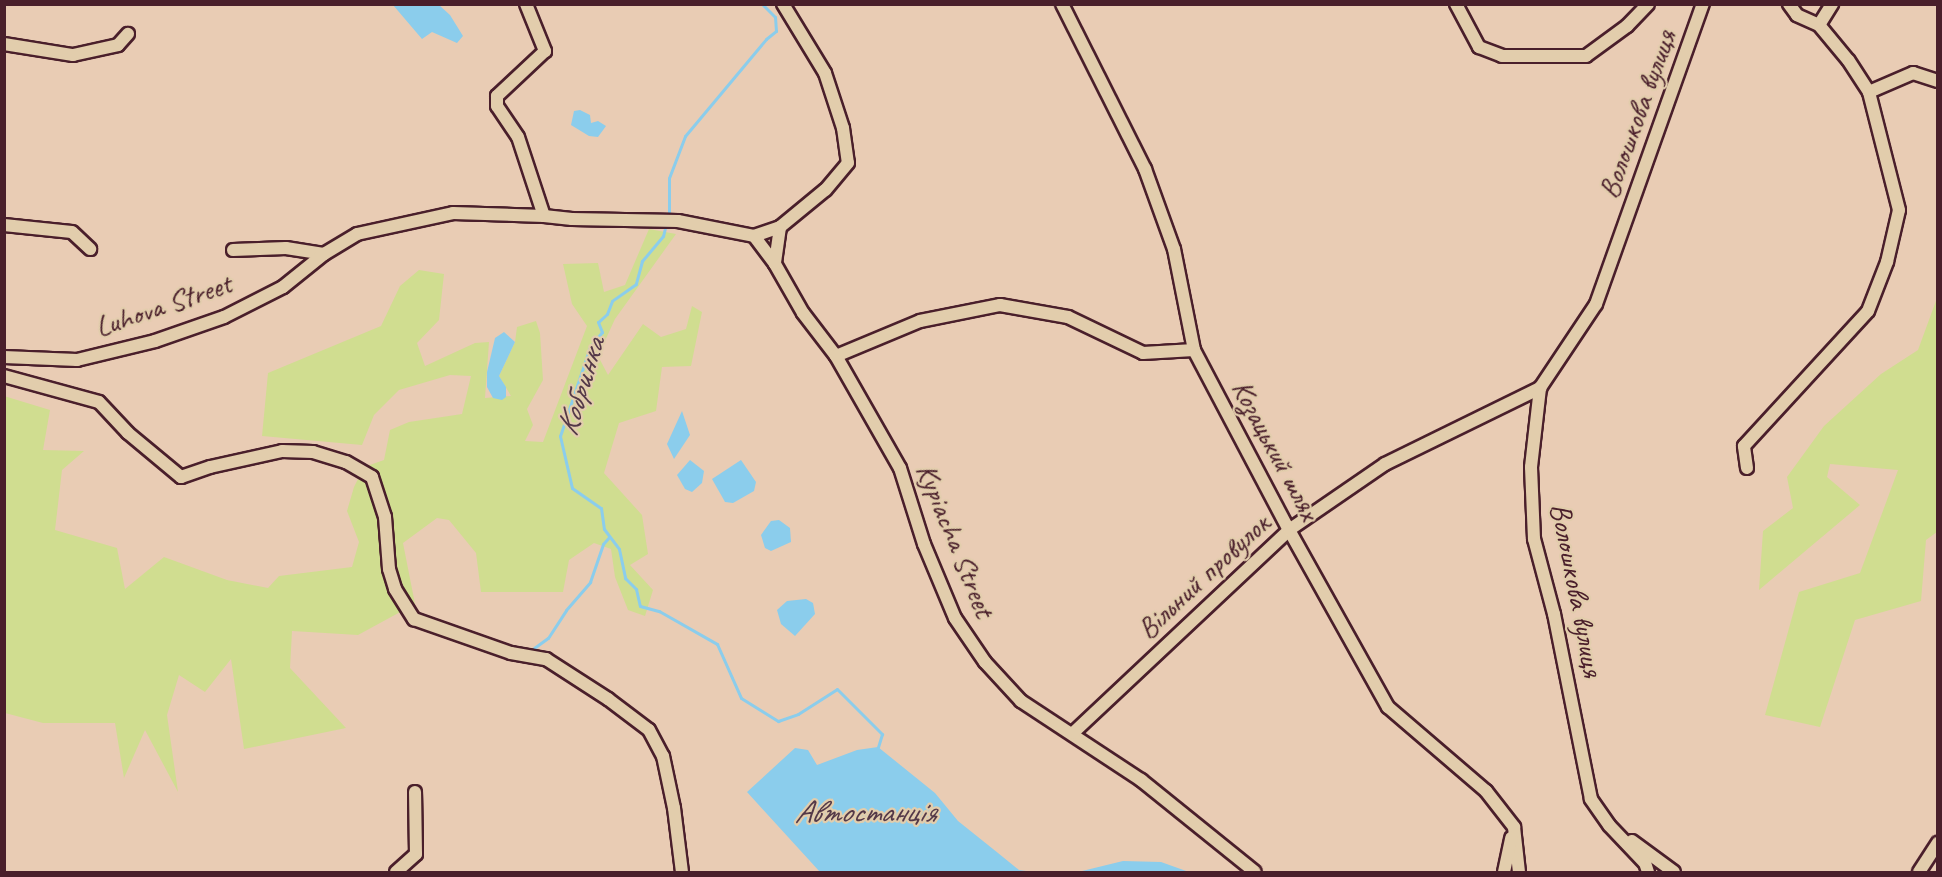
<!DOCTYPE html>
<meta charset="utf-8">
<style>
body{margin:0}
#map{position:relative;width:1942px;height:877px;overflow:hidden;background:#e9ccb4;font-family:Caveat,sans-serif}
div>[style]{position:absolute}
.green>*{inset:0;background:#d0dd90}
.water>*{inset:0;background:#8bcdec}
.stream>*{height:3px;margin:-1.5px;padding:0 1.5px;transform-origin:1.5px;border-radius:1.5px;background:#8bcdec}
.roads{filter:drop-shadow(2px 0 #4a1f2b) drop-shadow(-2px 0 #4a1f2b) drop-shadow(0 2px #4a1f2b) drop-shadow(0 -2px #4a1f2b)}
.minor>*{height:12px;margin:-6px;padding:0 6px;transform-origin:6px;border-radius:6px;background:#e2cdac}
span{translate:-50% -50%;white-space:nowrap;text-align:center;line-height:1.15;-webkit-text-stroke:4.5px #e2cdac;paint-order:stroke}
.street-label{font-size:30px;color:#4a1f2b}
.water-label{font-size:32px;color:#543948;font-style:italic}
.frame{position:absolute;inset:0;border:6px solid #4a1f2b;pointer-events:none}
</style>
<div id="map">
<div class="green">
<i style="clip-path:polygon(649px 229px,676px 234px,615px 319px,598px 356px,608px 375px,643px 324px,661px 337px,686px 329px,692px 306px,702px 312px,691px 366px,662px 367px,656px 411px,619px 423px,604px 473px,642px 515px,648px 554px,630px 565px,653px 590px,645px 616px,628px 610px,615px 577px,611px 549px,594px 543px,569px 560px,563px 592px,481px 592px,476px 553px,449px 520px,437px 518px,403px 543px,415px 604px,358px 635px,292px 631px,290px 668px,346px 728px,244px 749px,231px 659px,205px 692px,179px 675px,167px 715px,178px 792px,145px 730px,124px 778px,115px 723px,43px 723px,5px 713px,4px 396px,50px 410px,43px 450px,84px 451px,62px 470px,55px 530px,117px 548px,125px 589px,164px 557px,227px 580px,268px 588px,279px 576px,352px 567px,359px 542px,347px 511px,354px 487px,364px 467px,384px 460px,390px 430px,409px 422px,462px 414px,471px 376px,450px 375px,399px 390px,374px 415px,362px 445px,262px 436px,268px 373px,381px 326px,400px 286px,419px 270px,444px 274px,439px 320px,417px 343px,425px 366px,475px 343px,489px 342px,485px 398px,511px 396px,499px 376px,515px 342px,517px 327px,536px 321px,540px 333px,543px 380px,527px 409px,533px 425px,525px 441px,543px 442px,587px 326px,572px 304px,563px 264px,598px 263px,604px 292px,625px 285px)"></i>
<i style="clip-path:polygon(1937px 298px,1937px 532px,1926px 540px,1921px 601px,1855px 620px,1820px 727px,1765px 715px,1799px 592px,1860px 573px,1898px 470px,1830px 464px,1827px 477px,1860px 505px,1759px 590px,1763px 531px,1793px 508px,1787px 477px,1824px 426px,1881px 374px,1918px 350px)"></i>
</div>
<div class="water">
<i style="clip-path:polygon(393px 5px,439px 5px,450px 15px,463px 36px,457px 43px,432px 32px,422px 39px)"></i>
<i style="clip-path:polygon(580px 110px,590px 115px,591px 123px,598px 121px,606px 126px,598px 137px,589px 136px,571px 125px,574px 111px)"></i>
<i style="clip-path:polygon(504px 332px,515px 342px,499px 376px,506px 387px,506px 397px,502px 400px,493px 398px,487px 387px,487px 372px,495px 338px)"></i>
<i style="clip-path:polygon(682px 411px,690px 435px,674px 459px,667px 444px)"></i>
<i style="clip-path:polygon(690px 460px,704px 471px,702px 483px,692px 492px,685px 489px,677px 475px)"></i>
<i style="clip-path:polygon(741px 460px,756px 482px,754px 491px,733px 503px,725px 502px,712px 479px)"></i>
<i style="clip-path:polygon(779px 520px,790px 528px,791px 542px,771px 551px,765px 548px,761px 535px,771px 521px)"></i>
<i style="clip-path:polygon(806px 599px,813px 603px,815px 614px,795px 636px,781px 624px,777px 610px,787px 601px)"></i>
<i style="clip-path:polygon(878px 747px,935px 793px,958px 821px,998px 853px,1019px 870px,1033px 872px,820px 872px,747px 792px,795px 748px,808px 750px,817px 765px,857px 750px)"></i>
<i style="clip-path:polygon(1123px 861px,1161px 862px,1189px 872px,1078px 872px)"></i>
</div>
<div class="stream">
<i style="left:669px;top:214px;width:36px;rotate:-90deg"></i>
<i style="left:669px;top:178px;width:45px;rotate:-69.1deg"></i>
<i style="left:685px;top:136px;width:126px;rotate:-50.1deg"></i>
<i style="left:766px;top:39px;width:13px;rotate:-39deg"></i>
<i style="left:776px;top:31px;width:14px;rotate:-94deg"></i>
<i style="left:775px;top:17px;width:18px;rotate:-135deg"></i>
<i style="left:665px;top:228px;width:8px;rotate:104deg"></i>
<i style="left:663px;top:236px;width:33px;rotate:130deg"></i>
<i style="left:642px;top:261px;width:24px;rotate:105deg"></i>
<i style="left:636px;top:284px;width:29px;rotate:145deg"></i>
<i style="left:612px;top:301px;width:14px;rotate:111deg"></i>
<i style="left:607px;top:314px;width:12px;rotate:138deg"></i>
<i style="left:598px;top:322px;width:11px;rotate:68deg"></i>
<i style="left:602px;top:332px;width:19px;rotate:129deg"></i>
<i style="left:590px;top:347px;width:94px;rotate:108.6deg"></i>
<i style="left:560px;top:436px;width:53px;rotate:77deg"></i>
<i style="left:572px;top:488px;width:35px;rotate:35deg"></i>
<i style="left:601px;top:508px;width:21px;rotate:82deg"></i>
<i style="left:604px;top:529px;width:25px;rotate:53deg"></i>
<i style="left:619px;top:549px;width:30px;rotate:78deg"></i>
<i style="left:625px;top:578px;width:16px;rotate:45deg"></i>
<i style="left:636px;top:589px;width:17px;rotate:77deg"></i>
<i style="left:640px;top:606px;width:20px;rotate:15deg"></i>
<i style="left:659px;top:611px;width:67px;rotate:29.6deg"></i>
<i style="left:717px;top:644px;width:59px;rotate:66deg"></i>
<i style="left:741px;top:698px;width:44px;rotate:31.9deg"></i>
<i style="left:778px;top:721px;width:21px;rotate:-19deg"></i>
<i style="left:798px;top:714px;width:46px;rotate:-32.7deg"></i>
<i style="left:837px;top:689px;width:64px;rotate:45deg"></i>
<i style="left:882px;top:734px;width:14px;rotate:107deg"></i>
<i style="left:536px;top:652px;width:4px;rotate:-117deg"></i>
<i style="left:534px;top:648px;width:17px;rotate:-36deg"></i>
<i style="left:548px;top:638px;width:33px;rotate:-57deg"></i>
<i style="left:566px;top:610px;width:37px;rotate:-49deg"></i>
<i style="left:590px;top:582px;width:40px;rotate:-71.1deg"></i>
<i style="left:603px;top:544px;width:9px;rotate:-49deg"></i>
</div>
<div class="roads">
<div class="minor">
<i style="left:526px;top:4px;width:51px;rotate:68deg"></i>
<i style="left:545px;top:51px;width:66px;rotate:136.8deg"></i>
<i style="left:497px;top:96px;width:10px;rotate:90deg"></i>
<i style="left:497px;top:106px;width:37px;rotate:56deg"></i>
<i style="left:518px;top:137px;width:83px;rotate:71.8deg"></i>
<i style="left:544px;top:216px;width:28px;rotate:6deg"></i>
<i style="left:572px;top:219px;width:106px;rotate:1.1deg"></i>
<i style="left:678px;top:221px;width:77px;rotate:11.2deg"></i>
<i style="left:754px;top:236px;width:28px;rotate:-19deg"></i>
<i style="left:783px;top:4px;width:81px;rotate:58.7deg"></i>
<i style="left:825px;top:73px;width:58px;rotate:71.9deg"></i>
<i style="left:843px;top:128px;width:35px;rotate:82deg"></i>
<i style="left:848px;top:163px;width:35px;rotate:130deg"></i>
<i style="left:825px;top:190px;width:58px;rotate:140.6deg"></i>
<i style="left:780px;top:227px;width:37px;rotate:98deg"></i>
<i style="left:775px;top:264px;width:56px;rotate:60.3deg"></i>
<i style="left:803px;top:313px;width:54px;rotate:52.5deg"></i>
<i style="left:836px;top:356px;width:129px;rotate:60.3deg"></i>
<i style="left:900px;top:468px;width:80px;rotate:72.5deg"></i>
<i style="left:924px;top:544px;width:80px;rotate:67.3deg"></i>
<i style="left:955px;top:618px;width:53px;rotate:55.7deg"></i>
<i style="left:985px;top:662px;width:53px;rotate:47.3deg"></i>
<i style="left:1021px;top:701px;width:144px;rotate:33.4deg"></i>
<i style="left:1141px;top:780px;width:146px;rotate:38.9deg"></i>
<i style="left:1062px;top:4px;width:185px;rotate:63.3deg"></i>
<i style="left:1145px;top:169px;width:85px;rotate:70.1deg"></i>
<i style="left:1174px;top:249px;width:103px;rotate:78.8deg"></i>
<i style="left:1194px;top:350px;width:204px;rotate:62.2deg"></i>
<i style="left:1289px;top:530px;width:203px;rotate:60.8deg"></i>
<i style="left:1388px;top:707px;width:129px;rotate:40.6deg"></i>
<i style="left:1486px;top:791px;width:46px;rotate:52.1deg"></i>
<i style="left:1514px;top:827px;width:45px;rotate:83.7deg"></i>
<i style="left:1456px;top:4px;width:49px;rotate:61.9deg"></i>
<i style="left:1479px;top:47px;width:25px;rotate:21deg"></i>
<i style="left:1502px;top:56px;width:84px"></i>
<i style="left:1586px;top:56px;width:51px;rotate:-36.2deg"></i>
<i style="left:1627px;top:26px;width:30px;rotate:-46deg"></i>
<i style="left:1819px;top:25px;width:25px;rotate:-58deg"></i>
<i style="left:4px;top:44px;width:70px;rotate:9.1deg"></i>
<i style="left:73px;top:55px;width:46px;rotate:-12.5deg"></i>
<i style="left:118px;top:45px;width:15px;rotate:-48deg"></i>
<i style="left:1869px;top:92px;width:48px;rotate:-23.4deg"></i>
<i style="left:1913px;top:73px;width:26px;rotate:18deg"></i>
<i style="left:4px;top:225px;width:68px;rotate:5.9deg"></i>
<i style="left:72px;top:232px;width:25px;rotate:43deg"></i>
<i style="left:754px;top:236px;width:35px;rotate:53deg"></i>
<i style="left:233px;top:250px;width:53px;rotate:-2.2deg"></i>
<i style="left:286px;top:248px;width:38px;rotate:9deg"></i>
<i style="left:324px;top:254px;width:39px;rotate:-31deg"></i>
<i style="left:357px;top:234px;width:98px;rotate:-12.3deg"></i>
<i style="left:453px;top:213px;width:91px;rotate:1.9deg"></i>
<i style="left:836px;top:356px;width:91px;rotate:-22.6deg"></i>
<i style="left:920px;top:321px;width:82px;rotate:-11.3deg"></i>
<i style="left:1000px;top:305px;width:69px;rotate:10deg"></i>
<i style="left:1068px;top:317px;width:83px;rotate:25.6deg"></i>
<i style="left:1143px;top:353px;width:51px;rotate:-3.4deg"></i>
<i style="left:4px;top:357px;width:73px;rotate:2.4deg"></i>
<i style="left:77px;top:360px;width:80px;rotate:-13.7deg"></i>
<i style="left:155px;top:341px;width:73px;rotate:-19.2deg"></i>
<i style="left:224px;top:317px;width:66px;rotate:-27deg"></i>
<i style="left:283px;top:287px;width:53px;rotate:-38.8deg"></i>
<i style="left:4px;top:376px;width:98px;rotate:15.3deg"></i>
<i style="left:99px;top:402px;width:42px;rotate:46.9deg"></i>
<i style="left:128px;top:433px;width:69px;rotate:39.7deg"></i>
<i style="left:181px;top:477px;width:31px;rotate:-19deg"></i>
<i style="left:210px;top:467px;width:74px;rotate:-12.5deg"></i>
<i style="left:282px;top:451px;width:31px;rotate:2deg"></i>
<i style="left:313px;top:452px;width:34px;rotate:17deg"></i>
<i style="left:346px;top:462px;width:30px;rotate:30deg"></i>
<i style="left:372px;top:477px;width:42px;rotate:72deg"></i>
<i style="left:385px;top:517px;width:52px;rotate:85.6deg"></i>
<i style="left:389px;top:569px;width:21px;rotate:73deg"></i>
<i style="left:395px;top:589px;width:36px;rotate:58deg"></i>
<i style="left:414px;top:619px;width:103px;rotate:19.3deg"></i>
<i style="left:511px;top:653px;width:36px;rotate:10deg"></i>
<i style="left:546px;top:659px;width:74px;rotate:32.8deg"></i>
<i style="left:608px;top:699px;width:51px;rotate:37.1deg"></i>
<i style="left:649px;top:730px;width:30px;rotate:62deg"></i>
<i style="left:663px;top:756px;width:53px;rotate:78.1deg"></i>
<i style="left:674px;top:808px;width:64px;rotate:82.9deg"></i>
<i style="left:1747px;top:468px;width:22px;rotate:-98deg"></i>
<i style="left:1744px;top:446px;width:183px;rotate:-47.4deg"></i>
<i style="left:1868px;top:311px;width:53px;rotate:-68.8deg"></i>
<i style="left:1887px;top:262px;width:53px;rotate:-77deg"></i>
<i style="left:1899px;top:210px;width:122px;rotate:-104.3deg"></i>
<i style="left:1869px;top:92px;width:38px;rotate:-123deg"></i>
<i style="left:1848px;top:60px;width:45px;rotate:-129.6deg"></i>
<i style="left:1819px;top:25px;width:24px;rotate:-156deg"></i>
<i style="left:1797px;top:15px;width:14px;rotate:-126deg"></i>
<i style="left:1073px;top:733px;width:296px;rotate:-43.2deg"></i>
<i style="left:1289px;top:530px;width:116px;rotate:-34.5deg"></i>
<i style="left:1385px;top:464px;width:173px;rotate:-26.1deg"></i>
<i style="left:1632px;top:841px;width:52px;rotate:36.4deg"></i>
<i style="left:396px;top:872px;width:27px;rotate:-42deg"></i>
<i style="left:416px;top:854px;width:62px;rotate:-90.9deg"></i>
<i style="left:1504px;top:872px;width:35px;rotate:-78deg"></i>
<i style="left:1648px;top:872px;width:9px;rotate:-108deg"></i>
<i style="left:1645px;top:863px;width:52px;rotate:-133.5deg"></i>
<i style="left:1609px;top:825px;width:32px;rotate:-125deg"></i>
<i style="left:1591px;top:799px;width:189px;rotate:-101.3deg"></i>
<i style="left:1554px;top:614px;width:78px;rotate:-104.9deg"></i>
<i style="left:1534px;top:539px;width:72px;rotate:-92.4deg"></i>
<i style="left:1531px;top:467px;width:80px;rotate:-83.5deg"></i>
<i style="left:1540px;top:388px;width:101px;rotate:-56.3deg"></i>
<i style="left:1596px;top:304px;width:319px;rotate:-70.4deg"></i>
<i style="left:1919px;top:872px;width:35px;rotate:-57deg"></i>
</div>
</div>
<div class="street-label">
<span style="left:1637px;top:114px;rotate:-70deg">Волошкова вулиця</span>
<span style="left:163px;top:305px;rotate:-19deg">Luhova Street</span>
<span style="left:1276px;top:450px;rotate:62deg">Козацький шлях</span>
<span style="left:956px;top:540px;rotate:68deg">Kypiacha Street</span>
<span style="left:1203px;top:576px;rotate:-43deg">Вільний провулок</span>
<span style="left:1577px;top:590px;rotate:79deg">Волошкова вулиця</span>
</div>
<div class="water-label">
<span style="left:581px;top:387px;rotate:-73deg">Кобринка</span>
<span style="left:865px;top:812px">Автостанція</span>
</div>
<div class="frame"></div>
</div>
